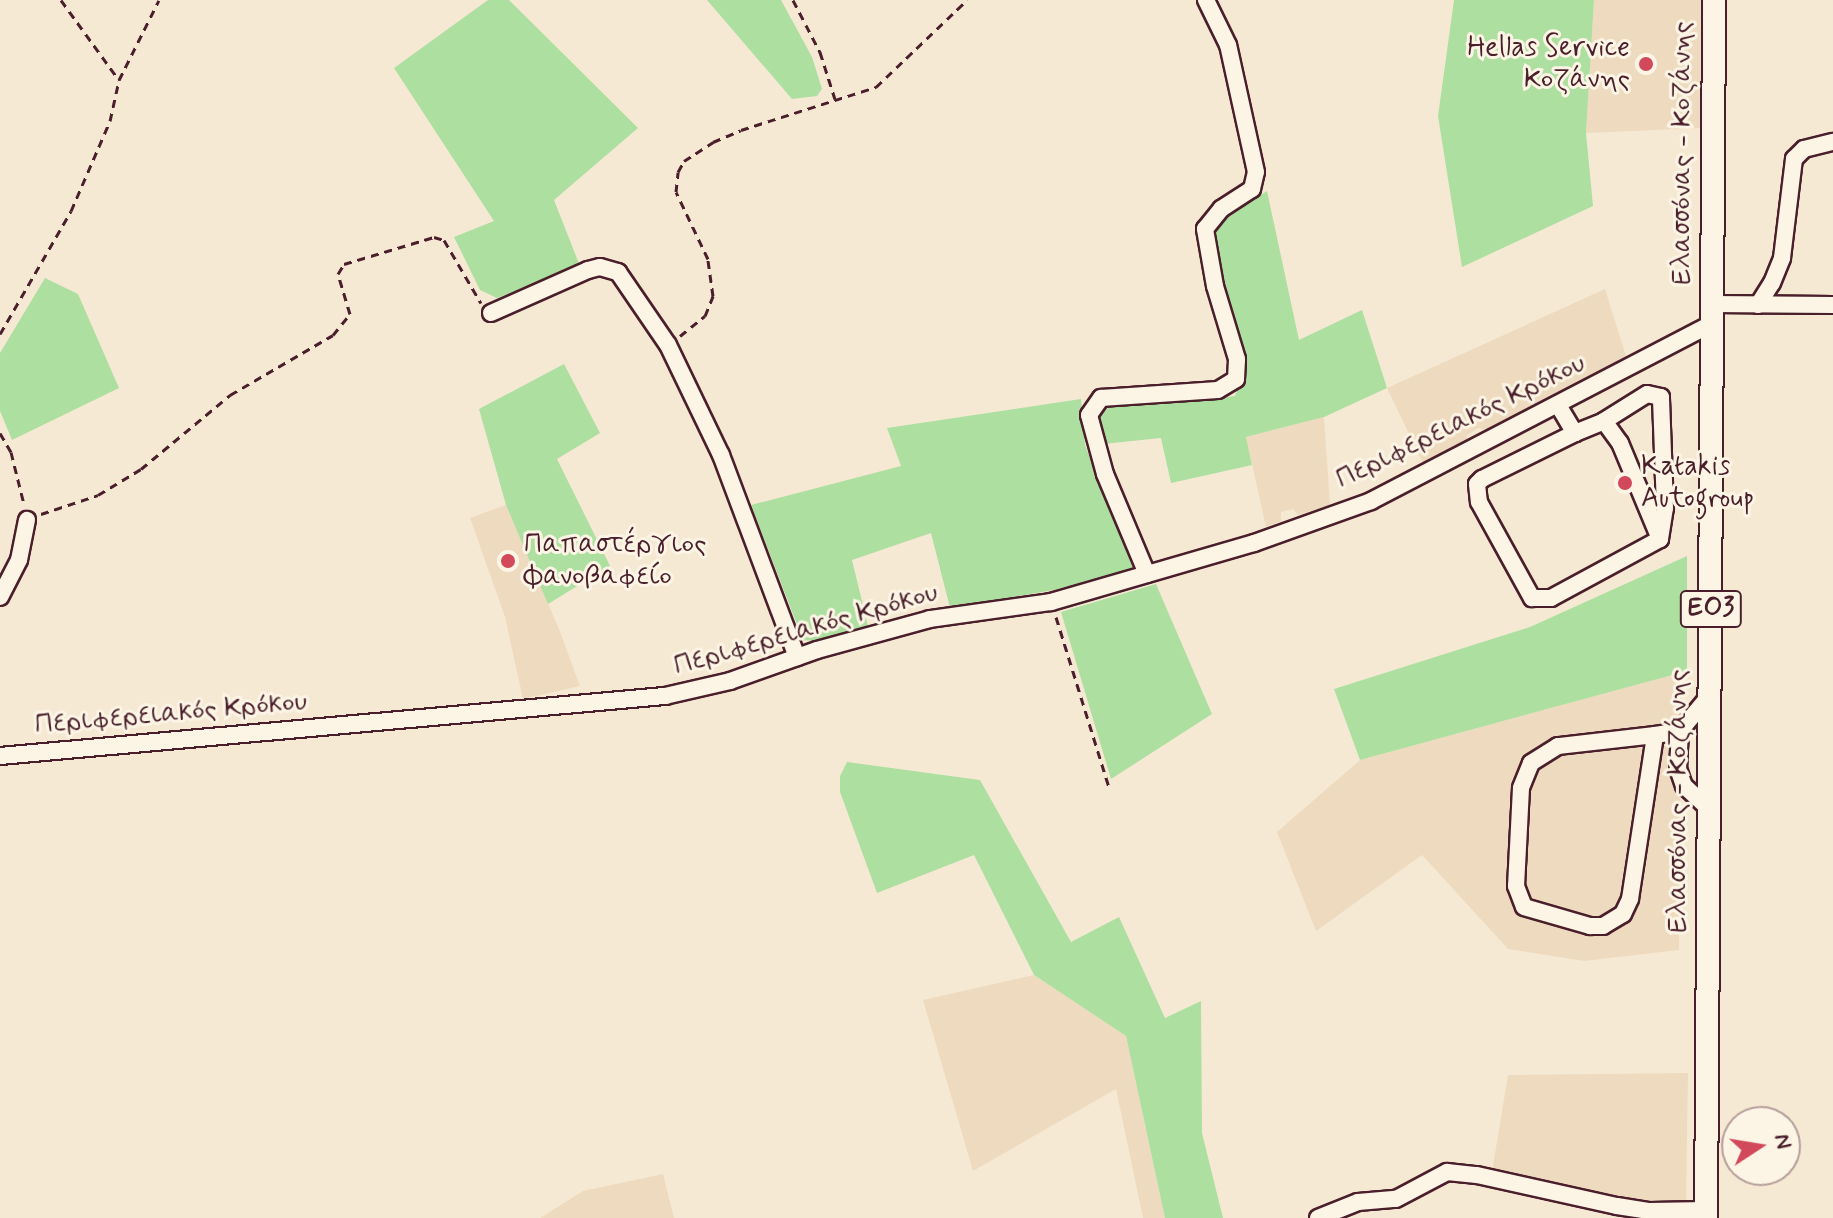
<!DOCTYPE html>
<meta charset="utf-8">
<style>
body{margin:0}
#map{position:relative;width:1833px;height:1218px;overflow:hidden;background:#f6e9d4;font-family:Mynerve,sans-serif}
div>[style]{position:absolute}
.built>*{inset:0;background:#eedbbf}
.green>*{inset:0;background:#addfa0}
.path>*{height:3px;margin-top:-1.5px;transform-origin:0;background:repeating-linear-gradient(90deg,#4a1f2b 0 8px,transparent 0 14px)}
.roads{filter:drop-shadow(2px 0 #4a1f2b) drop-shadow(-2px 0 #4a1f2b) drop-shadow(0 2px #4a1f2b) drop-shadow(0 -2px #4a1f2b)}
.minor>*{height:16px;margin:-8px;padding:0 8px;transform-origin:8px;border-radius:8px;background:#fcf5e5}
.major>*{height:22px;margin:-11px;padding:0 11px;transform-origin:11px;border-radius:11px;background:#fcf5e5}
.dots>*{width:22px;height:22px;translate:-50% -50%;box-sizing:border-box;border:4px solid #fcf5e5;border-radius:50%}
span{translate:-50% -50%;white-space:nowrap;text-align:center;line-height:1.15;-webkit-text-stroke:6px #fcf5e5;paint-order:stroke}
.shield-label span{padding:2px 6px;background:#fcf5e5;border:2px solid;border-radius:6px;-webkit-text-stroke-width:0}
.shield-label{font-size:26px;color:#4a1f2b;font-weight:700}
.poi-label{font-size:28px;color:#4a1f2b}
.right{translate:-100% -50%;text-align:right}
.left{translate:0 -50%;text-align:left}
.street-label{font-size:28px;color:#4a1f2b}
.north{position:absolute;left:1721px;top:1106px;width:80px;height:80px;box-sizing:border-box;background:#fcf5e5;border:2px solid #b59f9b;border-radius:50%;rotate:78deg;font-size:22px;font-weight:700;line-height:32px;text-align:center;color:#4a1f2b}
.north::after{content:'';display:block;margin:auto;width:28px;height:36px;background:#d1495b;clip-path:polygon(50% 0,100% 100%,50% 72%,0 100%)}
</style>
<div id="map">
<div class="built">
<i style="clip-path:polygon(1594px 0,1703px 0,1702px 128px,1586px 133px)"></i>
<i style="clip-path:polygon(1605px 289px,1626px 356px,1493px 432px,1478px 428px,1466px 436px,1470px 444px,1425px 467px,1387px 388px)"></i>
<i style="clip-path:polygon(1324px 417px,1330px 505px,1298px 515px,1293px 509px,1281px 512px,1281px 521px,1266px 527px,1246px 437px)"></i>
<i style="clip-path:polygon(506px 505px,559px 629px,580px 686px,523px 699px,505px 617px,470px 518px)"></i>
<i style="clip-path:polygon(1682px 672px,1679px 950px,1584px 961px,1508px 949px,1422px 855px,1316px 931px,1277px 832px,1360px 760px)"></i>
<i style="clip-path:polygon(1034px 975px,1126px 1036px,1165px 1218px,1143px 1218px,1116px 1089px,973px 1171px,923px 1000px)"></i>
<i style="clip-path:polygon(1688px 1073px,1686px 1201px,1636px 1204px,1492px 1172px,1508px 1075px)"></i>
<i style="clip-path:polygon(663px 1174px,674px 1218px,540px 1218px,583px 1191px)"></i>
</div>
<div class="green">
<i style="clip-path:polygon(488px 0,509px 0,638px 128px,554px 200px,580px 266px,497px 298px,480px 290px,454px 237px,494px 221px,394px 68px)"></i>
<i style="clip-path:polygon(707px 0,781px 0,812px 57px,822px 89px,817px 96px,792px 99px)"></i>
<i style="clip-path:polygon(1454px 0,1594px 0,1586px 133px,1593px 206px,1462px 267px,1438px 116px)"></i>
<i style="clip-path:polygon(1267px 191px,1299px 340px,1362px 310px,1387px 388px,1324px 417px,1246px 437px,1252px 465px,1171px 483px,1161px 438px,1103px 444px,1099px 416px,1110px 406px,1168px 404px,1235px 396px,1245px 368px,1211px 238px,1220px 221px)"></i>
<i style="clip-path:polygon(45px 278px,78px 294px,119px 388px,12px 440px,0 411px,0 353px)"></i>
<i style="clip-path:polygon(564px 364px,600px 433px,557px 459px,610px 566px,548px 604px,506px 505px,479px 409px)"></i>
<i style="clip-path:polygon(1081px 399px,1085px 445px,1133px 569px,1054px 590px,950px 608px,931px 533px,852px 560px,868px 626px,815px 641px,803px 640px,751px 505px,901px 466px,887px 428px)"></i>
<i style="clip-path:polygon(1687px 556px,1687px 671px,1360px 760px,1334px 689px,1530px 627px)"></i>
<i style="clip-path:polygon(1156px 584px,1212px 714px,1111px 779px,1061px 612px)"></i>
<i style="clip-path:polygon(847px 762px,980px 780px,1071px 942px,1119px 917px,1165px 1018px,1201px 1001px,1202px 1133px,1223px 1218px,1165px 1218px,1126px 1036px,1034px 975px,974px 855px,877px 893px,840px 792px,840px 776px)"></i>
</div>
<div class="path">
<i style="left:61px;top:0;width:99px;rotate:54.1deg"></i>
<i style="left:793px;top:0;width:59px;rotate:62.6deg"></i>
<i style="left:820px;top:52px;width:49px;rotate:72.3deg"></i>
<i style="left:0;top:334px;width:142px;rotate:-60deg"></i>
<i style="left:71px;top:211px;width:98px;rotate:-66.6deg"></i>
<i style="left:110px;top:121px;width:42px;rotate:-77.6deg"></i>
<i style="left:119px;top:80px;width:89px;rotate:-63.4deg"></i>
<i style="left:680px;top:336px;width:32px;rotate:-39deg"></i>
<i style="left:705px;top:316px;width:22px;rotate:-68deg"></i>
<i style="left:713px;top:296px;width:37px;rotate:-98deg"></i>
<i style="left:708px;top:259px;width:74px;rotate:-115.5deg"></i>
<i style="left:676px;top:192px;width:20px;rotate:-84deg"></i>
<i style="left:678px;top:172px;width:13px;rotate:-61deg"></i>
<i style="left:684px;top:161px;width:35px;rotate:-33deg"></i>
<i style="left:713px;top:142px;width:30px;rotate:-23deg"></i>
<i style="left:741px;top:130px;width:142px;rotate:-17.7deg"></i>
<i style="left:876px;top:87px;width:126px;rotate:-43.7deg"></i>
<i style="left:0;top:433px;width:22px;rotate:60deg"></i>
<i style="left:11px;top:452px;width:54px;rotate:76deg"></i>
<i style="left:41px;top:514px;width:60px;rotate:-18.4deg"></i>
<i style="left:98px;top:495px;width:50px;rotate:-31.2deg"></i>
<i style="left:141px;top:469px;width:116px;rotate:-39.7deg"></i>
<i style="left:230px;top:395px;width:119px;rotate:-30.2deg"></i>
<i style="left:333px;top:335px;width:27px;rotate:-51deg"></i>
<i style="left:350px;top:314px;width:42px;rotate:-106.7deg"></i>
<i style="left:338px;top:274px;width:12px;rotate:-59deg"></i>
<i style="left:344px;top:264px;width:94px;rotate:-16.7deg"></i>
<i style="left:434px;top:237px;width:10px;rotate:17deg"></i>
<i style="left:444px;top:240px;width:73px;rotate:59.6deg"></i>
<i style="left:1056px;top:617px;width:178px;rotate:72.7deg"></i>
</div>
<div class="roads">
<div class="minor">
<i style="left:1713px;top:304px;width:120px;rotate:0.5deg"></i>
<i style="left:1758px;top:305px;width:26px;rotate:-58deg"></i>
<i style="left:1772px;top:283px;width:27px;rotate:-68deg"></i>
<i style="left:1782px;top:258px;width:100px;rotate:-83.1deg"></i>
<i style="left:1794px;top:159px;width:14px;rotate:-45deg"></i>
<i style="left:1804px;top:149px;width:30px;rotate:-14deg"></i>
<i style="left:491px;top:313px;width:106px;rotate:-23.9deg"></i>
<i style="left:588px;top:270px;width:12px;rotate:-14deg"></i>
<i style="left:600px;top:267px;width:19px;rotate:16deg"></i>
<i style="left:618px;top:272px;width:88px;rotate:55.6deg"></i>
<i style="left:668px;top:345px;width:122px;rotate:64.3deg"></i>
<i style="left:721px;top:455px;width:216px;rotate:69.4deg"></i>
<i style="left:1558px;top:405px;width:33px;rotate:59deg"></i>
<i style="left:1575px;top:433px;width:104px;rotate:153.7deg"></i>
<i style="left:1482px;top:479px;width:7px;rotate:135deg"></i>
<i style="left:1477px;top:484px;width:18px;rotate:84deg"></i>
<i style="left:1479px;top:502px;width:110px;rotate:61.1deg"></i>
<i style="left:1532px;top:598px;width:19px"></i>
<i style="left:1551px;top:598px;width:124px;rotate:-28.4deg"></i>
<i style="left:1660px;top:539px;width:31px;rotate:-81deg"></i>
<i style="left:1665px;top:508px;width:111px;rotate:-92.1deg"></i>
<i style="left:1661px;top:397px;width:14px;rotate:-168deg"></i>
<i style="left:1647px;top:394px;width:51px;rotate:147.9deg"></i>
<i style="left:1575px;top:433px;width:31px;rotate:-22deg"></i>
<i style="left:1604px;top:421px;width:27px;rotate:54deg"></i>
<i style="left:1620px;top:443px;width:104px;rotate:67.4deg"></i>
<i style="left:1147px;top:574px;width:108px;rotate:-112.8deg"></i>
<i style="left:1105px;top:474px;width:61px;rotate:-105.2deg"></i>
<i style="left:1089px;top:415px;width:21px;rotate:-55deg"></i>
<i style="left:1101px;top:398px;width:117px;rotate:-3.9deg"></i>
<i style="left:1218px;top:390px;width:21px;rotate:-31deg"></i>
<i style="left:1236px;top:379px;width:20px;rotate:-87deg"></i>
<i style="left:1237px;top:359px;width:76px;rotate:-106.8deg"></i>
<i style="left:1215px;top:286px;width:58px;rotate:-100deg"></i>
<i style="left:1205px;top:229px;width:26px;rotate:-51deg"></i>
<i style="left:1221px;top:209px;width:37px;rotate:-33deg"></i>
<i style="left:1252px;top:189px;width:17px;rotate:-77deg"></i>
<i style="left:1256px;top:172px;width:130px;rotate:-102.4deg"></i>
<i style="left:1228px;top:45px;width:50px;rotate:-116.1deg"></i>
<i style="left:0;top:597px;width:42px;rotate:-62.8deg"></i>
<i style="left:19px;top:560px;width:41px;rotate:-78.7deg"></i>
<i style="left:1655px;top:735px;width:98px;rotate:173.5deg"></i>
<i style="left:1558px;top:746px;width:32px;rotate:148deg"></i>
<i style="left:1531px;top:763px;width:27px;rotate:112deg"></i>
<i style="left:1521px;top:788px;width:98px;rotate:92.9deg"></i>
<i style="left:1516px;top:886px;width:22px;rotate:69deg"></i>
<i style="left:1524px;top:907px;width:69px;rotate:16.1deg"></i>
<i style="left:1590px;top:926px;width:13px"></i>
<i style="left:1603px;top:926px;width:23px;rotate:-31deg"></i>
<i style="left:1623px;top:914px;width:17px;rotate:-65deg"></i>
<i style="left:1630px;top:899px;width:166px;rotate:-81.3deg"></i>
<i style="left:1655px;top:735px;width:25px;rotate:-9deg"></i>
<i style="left:0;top:756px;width:668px;rotate:-5.16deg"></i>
<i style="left:665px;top:696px;width:67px;rotate:-13deg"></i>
<i style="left:730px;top:681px;width:92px;rotate:-19.6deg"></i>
<i style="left:817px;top:650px;width:117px;rotate:-15.3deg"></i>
<i style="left:930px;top:619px;width:122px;rotate:-8deg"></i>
<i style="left:1051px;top:602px;width:211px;rotate:-16.2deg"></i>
<i style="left:1254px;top:543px;width:124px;rotate:-19.7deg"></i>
<i style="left:1371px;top:501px;width:386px;rotate:-27.5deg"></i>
<i style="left:1708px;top:808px;width:33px;rotate:-137deg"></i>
<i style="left:1684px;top:786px;width:18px;rotate:-109deg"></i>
<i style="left:1678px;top:769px;width:38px;rotate:-87deg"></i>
<i style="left:1680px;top:731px;width:47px;rotate:-50.2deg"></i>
<i style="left:1318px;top:1218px;width:43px;rotate:-21.8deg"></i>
<i style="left:1358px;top:1202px;width:38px;rotate:-5deg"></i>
<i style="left:1396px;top:1199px;width:58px;rotate:-27.9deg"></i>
<i style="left:1447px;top:1172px;width:30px;rotate:6deg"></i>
<i style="left:1477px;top:1175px;width:143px;rotate:12.5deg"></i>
<i style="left:1617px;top:1206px;width:33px;rotate:9deg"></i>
<i style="left:1650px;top:1211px;width:56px;rotate:-1deg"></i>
</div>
<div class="major">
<i style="left:1706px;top:1218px;width:1218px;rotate:-89.62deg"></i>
</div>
</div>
<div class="dots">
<i style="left:1646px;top:64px;background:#d1495b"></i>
<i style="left:1625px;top:483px;background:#d1495b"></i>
<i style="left:508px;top:561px;background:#d1495b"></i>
</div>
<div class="shield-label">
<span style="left:1711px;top:609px">ΕΟ3</span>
</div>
<div class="poi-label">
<span class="right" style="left:1630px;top:64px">Hellas Service<br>Κοζάνης</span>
<span class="left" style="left:1641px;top:483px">Katakis<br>Autogroup</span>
<span class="left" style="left:524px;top:561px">Παπαστέργιος<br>Φανοβαφείο</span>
</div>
<div class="street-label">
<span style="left:1683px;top:153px;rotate:-90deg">Ελασσόνας - Κοζάνης</span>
<span style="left:1461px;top:422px;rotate:-26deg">Περιφερειακός Κρόκου</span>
<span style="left:806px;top:630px;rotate:-16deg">Περιφερειακός Κρόκου</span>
<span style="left:171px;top:714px;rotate:-5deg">Περιφερειακός Κρόκου</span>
<span style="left:1679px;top:801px;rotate:-90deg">Ελασσόνας - Κοζάνης</span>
</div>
<div class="north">N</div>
</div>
